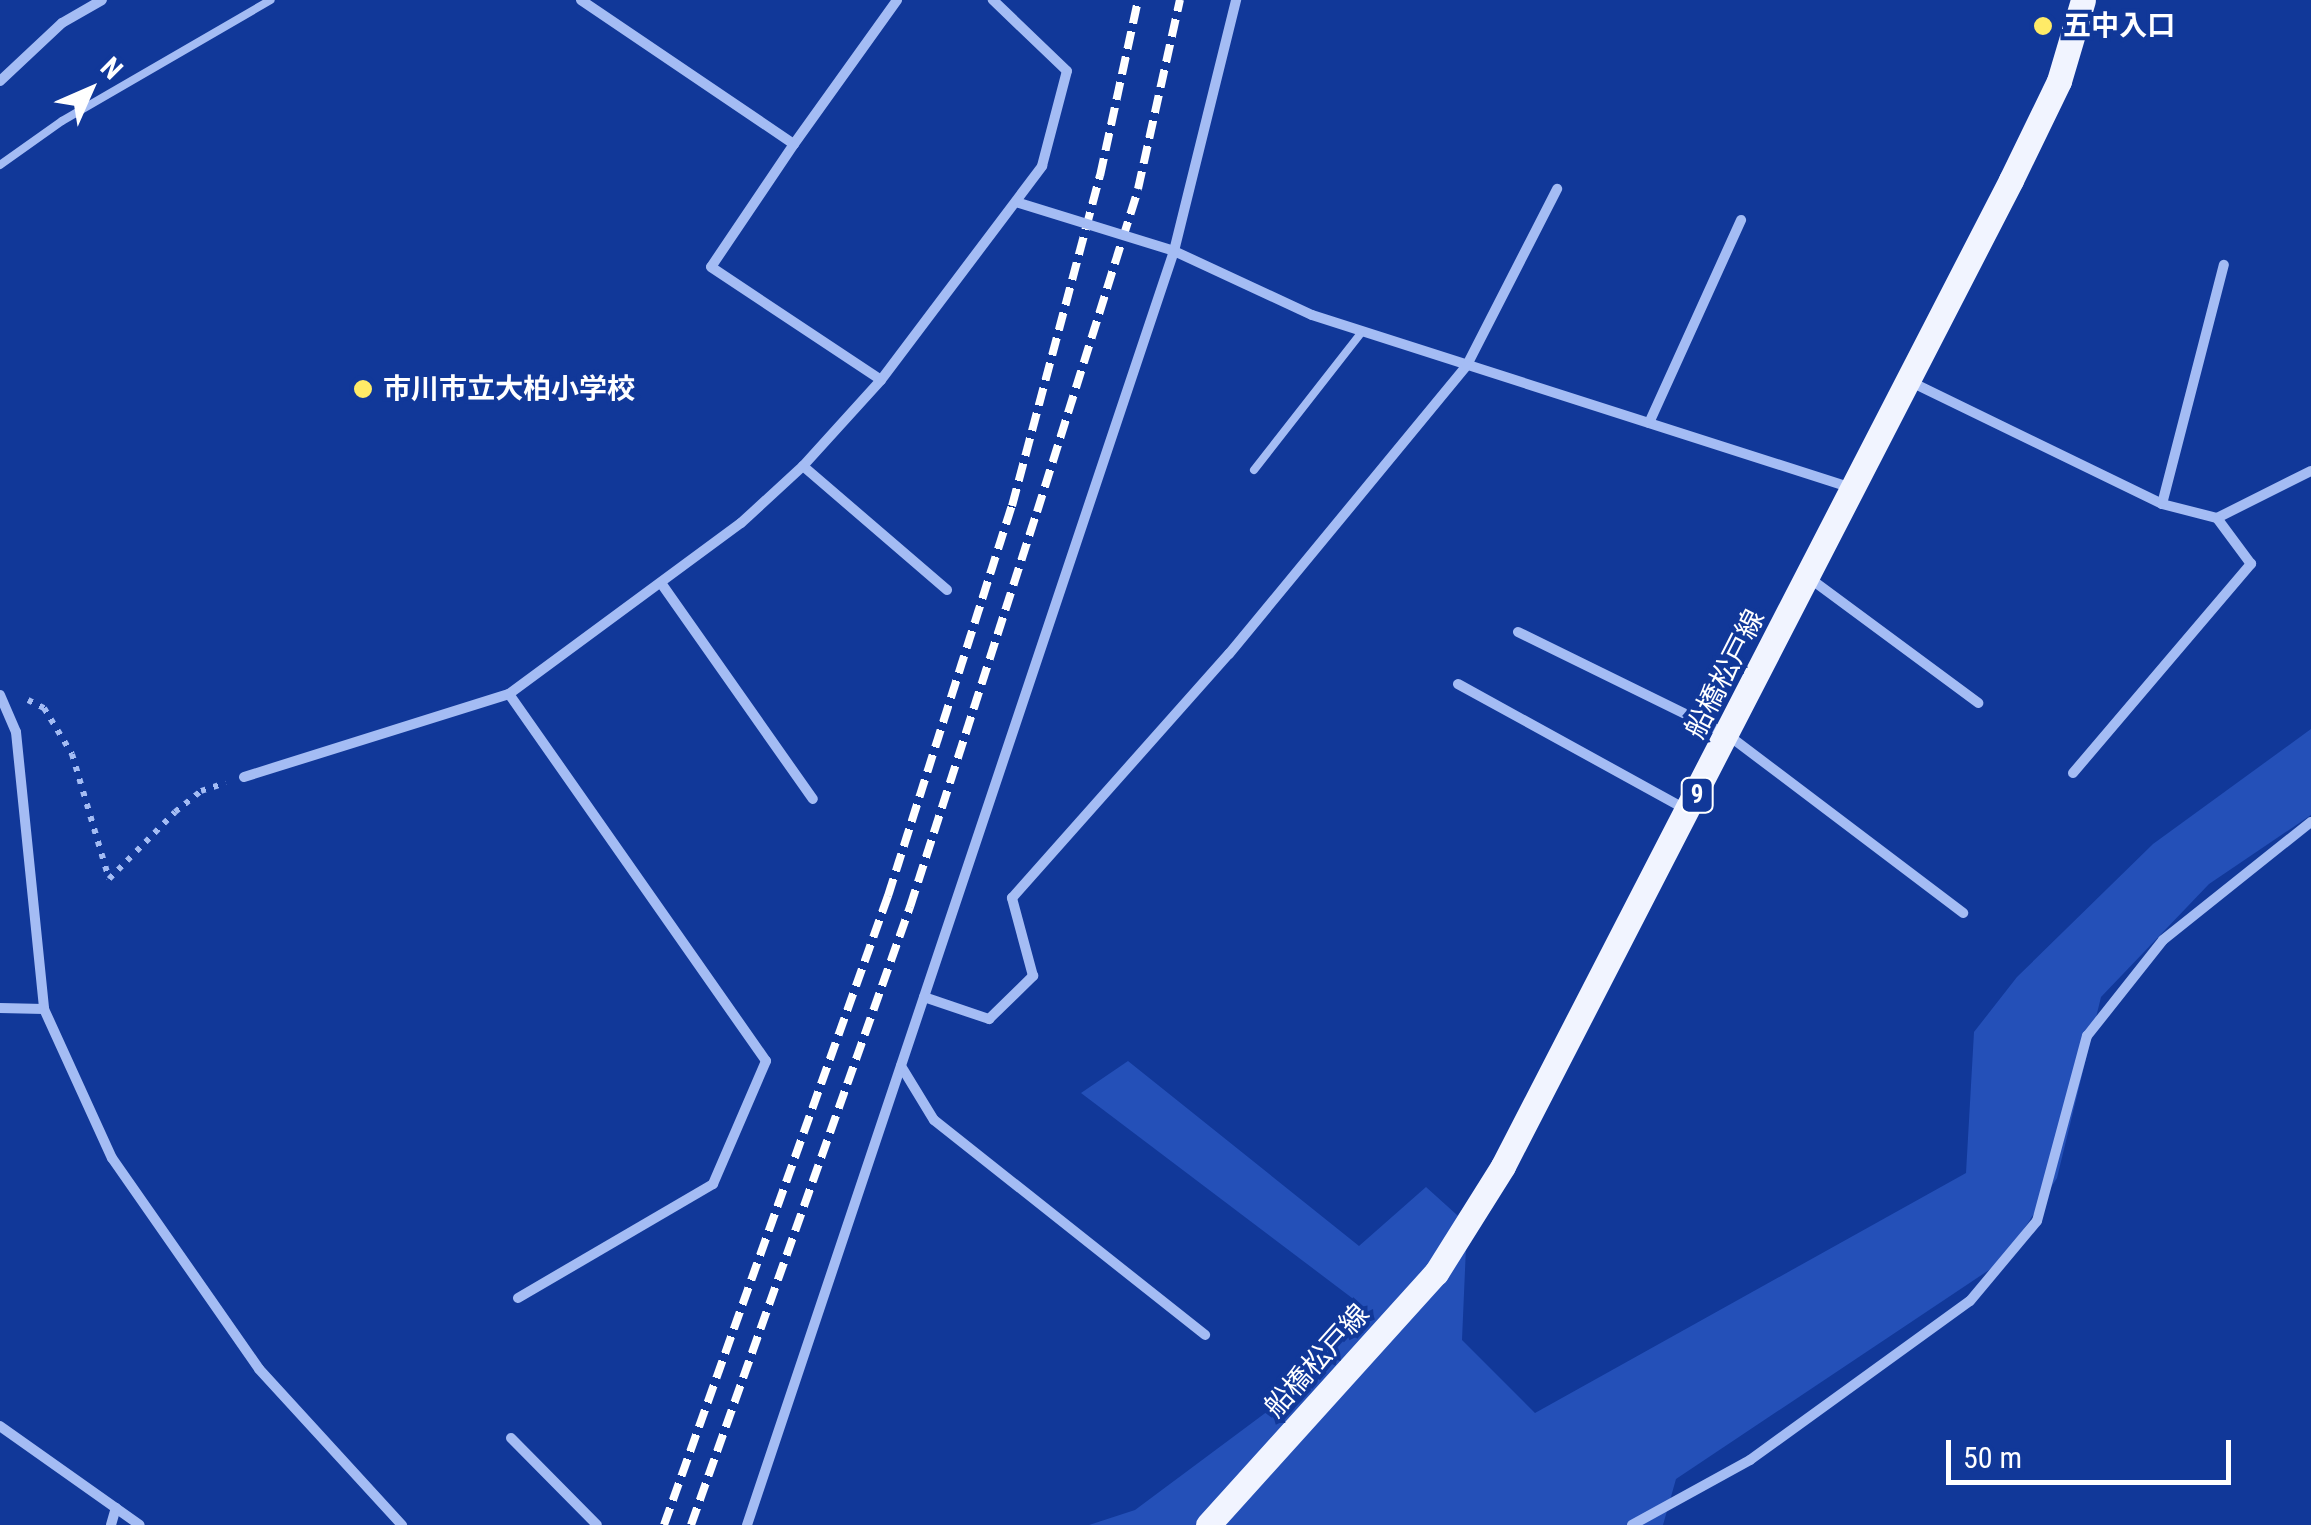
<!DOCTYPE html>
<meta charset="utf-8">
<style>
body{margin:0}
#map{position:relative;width:2311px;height:1525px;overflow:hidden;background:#113899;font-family:"Roboto Condensed","Noto Sans JP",sans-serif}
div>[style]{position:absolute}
.green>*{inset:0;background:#2450b8}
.path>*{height:6px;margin-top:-3px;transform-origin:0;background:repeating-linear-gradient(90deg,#a4bcf4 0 5px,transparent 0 13px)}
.service>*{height:8px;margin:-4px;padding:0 4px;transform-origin:4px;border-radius:4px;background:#a4bcf4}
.minor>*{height:10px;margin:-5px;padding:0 5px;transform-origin:5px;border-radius:5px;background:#a4bcf4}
.primary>*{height:25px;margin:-12.5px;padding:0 12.5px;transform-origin:12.5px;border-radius:12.5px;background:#f1f4ff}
.rail>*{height:8px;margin-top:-4px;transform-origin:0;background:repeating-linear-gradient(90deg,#fff 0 18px,transparent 0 26px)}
.minor-bridge>*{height:10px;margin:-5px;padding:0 5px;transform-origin:5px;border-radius:5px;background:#a4bcf4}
.dots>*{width:28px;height:28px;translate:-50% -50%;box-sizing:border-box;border:5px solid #113899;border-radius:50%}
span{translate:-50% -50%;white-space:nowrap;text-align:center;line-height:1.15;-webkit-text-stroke:8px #113899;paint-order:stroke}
.shield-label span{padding:2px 8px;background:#113899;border:2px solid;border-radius:8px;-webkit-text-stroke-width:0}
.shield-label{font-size:25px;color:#fff;font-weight:700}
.poi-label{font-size:28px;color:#fff;font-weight:700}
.left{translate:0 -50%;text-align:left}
.street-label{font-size:28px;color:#fff}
.north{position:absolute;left:40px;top:40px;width:100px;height:100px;-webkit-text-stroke:8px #113899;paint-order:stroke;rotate:45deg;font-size:28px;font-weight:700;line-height:40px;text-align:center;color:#fff}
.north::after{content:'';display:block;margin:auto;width:35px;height:45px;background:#fff;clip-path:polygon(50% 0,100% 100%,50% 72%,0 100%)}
.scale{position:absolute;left:1946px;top:1440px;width:285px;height:45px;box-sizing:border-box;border:5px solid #fff;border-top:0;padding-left:12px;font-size:30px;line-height:35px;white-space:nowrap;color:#fff;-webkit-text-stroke:8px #113899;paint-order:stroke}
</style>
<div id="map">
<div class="green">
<i style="clip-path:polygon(2311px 729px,2311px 815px,2209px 884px,2101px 997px,2057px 1178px,2004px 1260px,1676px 1479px,1663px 1525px,1089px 1525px,1135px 1510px,1272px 1408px,1356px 1301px,1081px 1093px,1128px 1061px,1359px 1246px,1426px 1187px,1467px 1224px,1462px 1340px,1535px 1413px,1966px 1173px,1974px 1032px,2017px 977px,2153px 844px)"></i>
</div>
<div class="path">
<i style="left:28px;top:700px;width:18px;rotate:27deg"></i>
<i style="left:44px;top:708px;width:54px;rotate:58.7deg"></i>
<i style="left:72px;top:754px;width:130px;rotate:73.5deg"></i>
<i style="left:109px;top:879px;width:94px;rotate:-45.4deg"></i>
<i style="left:175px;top:812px;width:33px;rotate:-39deg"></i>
<i style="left:201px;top:791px;width:26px;rotate:-18deg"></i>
</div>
<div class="service">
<i style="left:0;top:165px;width:76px;rotate:-35.4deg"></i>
<i style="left:62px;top:121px;width:241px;rotate:-30.1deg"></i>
<i style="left:1254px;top:470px;width:175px;rotate:-52deg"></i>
</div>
<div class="minor">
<i style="left:581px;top:0;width:257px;rotate:34.1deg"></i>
<i style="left:794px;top:144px;width:177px;rotate:-54.4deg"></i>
<i style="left:0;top:81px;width:85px;rotate:-43.1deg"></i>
<i style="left:62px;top:23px;width:46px;rotate:-29.9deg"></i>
<i style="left:794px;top:144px;width:148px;rotate:124deg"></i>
<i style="left:711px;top:267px;width:204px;rotate:33.6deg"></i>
<i style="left:1174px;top:251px;width:152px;rotate:24.9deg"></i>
<i style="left:1312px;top:315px;width:567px;rotate:17.76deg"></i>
<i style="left:1909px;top:381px;width:281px;rotate:25.9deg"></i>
<i style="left:2162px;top:504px;width:57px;rotate:14.3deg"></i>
<i style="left:2217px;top:518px;width:105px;rotate:-26.6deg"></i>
<i style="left:1649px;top:423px;width:223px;rotate:-65.6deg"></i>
<i style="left:803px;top:466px;width:190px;rotate:40.7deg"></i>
<i style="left:2162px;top:504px;width:247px;rotate:-75.5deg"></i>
<i style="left:1808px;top:577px;width:212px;rotate:36.5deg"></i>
<i style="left:661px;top:583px;width:264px;rotate:54.9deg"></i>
<i style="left:1518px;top:632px;width:234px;rotate:26.1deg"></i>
<i style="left:1728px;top:735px;width:295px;rotate:37.1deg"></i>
<i style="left:1458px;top:684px;width:259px;rotate:28.8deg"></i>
<i style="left:0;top:695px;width:40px;rotate:66.6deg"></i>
<i style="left:16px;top:732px;width:278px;rotate:84.2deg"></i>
<i style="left:44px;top:1009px;width:164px;rotate:65.5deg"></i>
<i style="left:112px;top:1158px;width:257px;rotate:55.1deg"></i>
<i style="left:259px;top:1369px;width:212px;rotate:47.5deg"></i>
<i style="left:2073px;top:773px;width:275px;rotate:-49.6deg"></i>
<i style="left:2251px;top:564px;width:57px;rotate:-126.5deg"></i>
<i style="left:244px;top:777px;width:278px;rotate:-17.4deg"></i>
<i style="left:924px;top:997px;width:69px;rotate:18.7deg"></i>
<i style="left:989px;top:1019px;width:62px;rotate:-44.3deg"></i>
<i style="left:1033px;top:976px;width:81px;rotate:-105.1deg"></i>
<i style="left:1012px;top:898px;width:327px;rotate:-48.4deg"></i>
<i style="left:1229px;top:654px;width:374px;rotate:-50.5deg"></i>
<i style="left:1467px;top:365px;width:198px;rotate:-62.9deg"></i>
<i style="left:0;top:1008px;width:44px;rotate:1.3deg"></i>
<i style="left:901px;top:1066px;width:63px;rotate:58.6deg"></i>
<i style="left:934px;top:1120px;width:346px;rotate:38.4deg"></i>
<i style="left:518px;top:1298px;width:226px;rotate:-30.3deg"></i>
<i style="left:713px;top:1184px;width:134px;rotate:-66.7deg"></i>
<i style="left:766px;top:1061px;width:448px;rotate:-125deg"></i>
<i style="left:509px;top:694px;width:288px;rotate:-36.4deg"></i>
<i style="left:741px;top:523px;width:84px;rotate:-42.6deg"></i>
<i style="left:803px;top:466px;width:116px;rotate:-47.8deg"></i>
<i style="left:881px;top:380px;width:268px;rotate:-53deg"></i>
<i style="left:1042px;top:166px;width:98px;rotate:-75.3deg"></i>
<i style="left:1067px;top:71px;width:103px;rotate:-136.2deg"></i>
<i style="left:0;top:1426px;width:171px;rotate:35.3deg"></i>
<i style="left:511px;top:1438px;width:122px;rotate:45.3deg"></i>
<i style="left:111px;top:1525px;width:18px;rotate:-74deg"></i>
<i style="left:747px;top:1525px;width:1344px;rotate:-71.47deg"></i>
<i style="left:1174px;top:251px;width:259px;rotate:-76.1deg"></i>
<i style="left:1632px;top:1525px;width:135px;rotate:-28.8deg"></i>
<i style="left:1750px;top:1460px;width:271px;rotate:-35.9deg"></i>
<i style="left:1970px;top:1301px;width:104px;rotate:-50.1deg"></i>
<i style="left:2037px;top:1221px;width:192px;rotate:-74.9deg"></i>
<i style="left:2087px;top:1036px;width:122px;rotate:-51.6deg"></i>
<i style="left:2163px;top:940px;width:189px;rotate:-38.6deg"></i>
</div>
<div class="primary">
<i style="left:1208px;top:1525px;width:340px;rotate:-47.9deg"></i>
<i style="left:1436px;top:1273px;width:126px;rotate:-57.9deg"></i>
<i style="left:1503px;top:1166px;width:1109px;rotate:-62.74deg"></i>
<i style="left:2011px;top:180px;width:110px;rotate:-64.1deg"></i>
<i style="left:2059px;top:81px;width:84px;rotate:-73.5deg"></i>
</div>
<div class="rail">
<i style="left:664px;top:1525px;width:668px;rotate:-70.4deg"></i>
<i style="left:888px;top:896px;width:409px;rotate:-72.4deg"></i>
<i style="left:1012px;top:506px;width:342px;rotate:-75.1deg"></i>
<i style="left:1100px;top:176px;width:180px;rotate:-77.8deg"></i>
<i style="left:691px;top:1525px;width:656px;rotate:-70.49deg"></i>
<i style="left:910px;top:907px;width:415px;rotate:-72.2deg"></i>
<i style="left:1037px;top:512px;width:338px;rotate:-72.6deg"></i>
<i style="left:1138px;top:189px;width:194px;rotate:-77.5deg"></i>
</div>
<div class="minor-bridge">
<i style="left:1016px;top:202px;width:165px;rotate:17.2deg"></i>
</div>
<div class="dots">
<i style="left:2043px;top:26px;background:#ffeb67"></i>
<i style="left:363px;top:389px;background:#ffeb67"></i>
</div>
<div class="shield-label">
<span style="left:1697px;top:795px">9</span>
</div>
<div class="poi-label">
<span class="left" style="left:2063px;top:26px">五中入口</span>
<span class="left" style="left:383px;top:389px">市川市立大柏小学校</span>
</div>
<div class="street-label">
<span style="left:1725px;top:674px;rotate:-63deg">船橋松戸線</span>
<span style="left:1317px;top:1361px;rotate:-48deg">船橋松戸線</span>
</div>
<div class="north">N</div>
<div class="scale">50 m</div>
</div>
